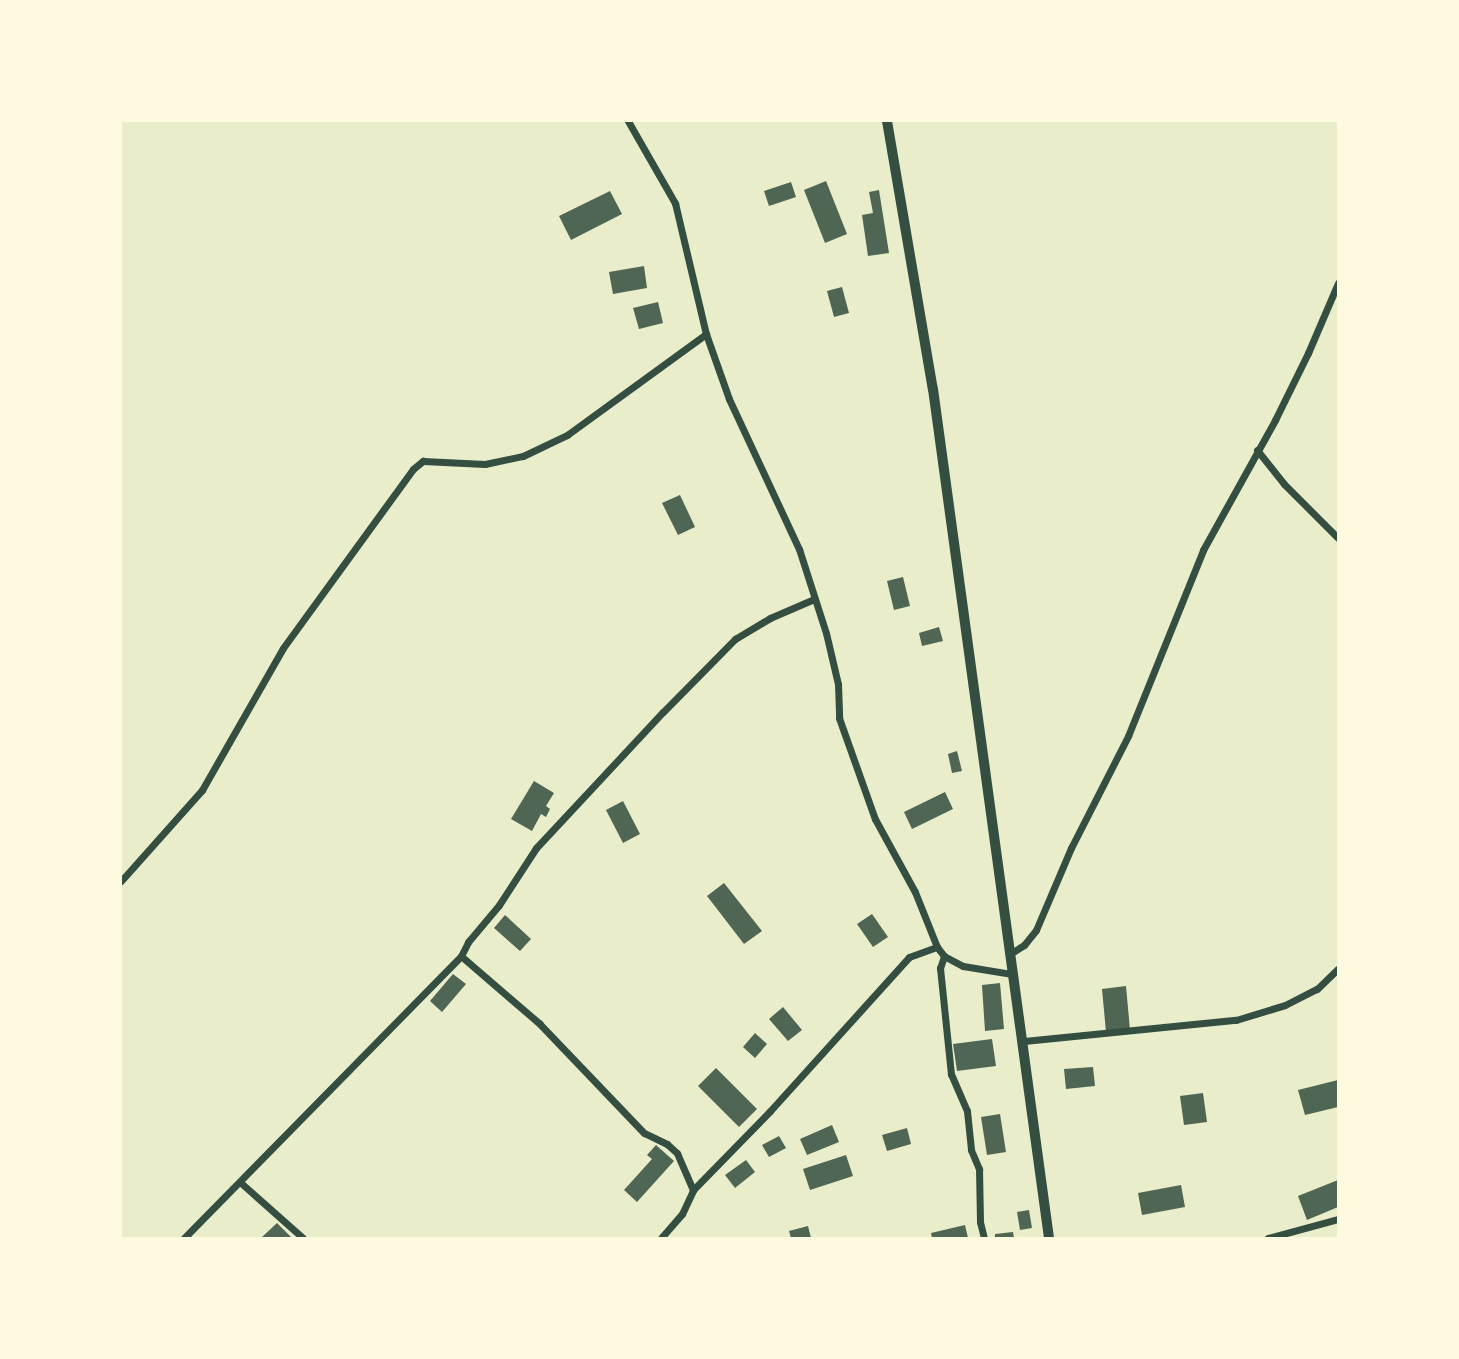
<!DOCTYPE html>
<style>
body{margin:0}
#map{position:relative;width:1459px;height:1359px;overflow:hidden;background:#e9edc9;font-family:"Source Sans 3",sans-serif}
div>[style]{position:absolute}
.building>*{inset:0;background:#4f6655}
.minor>*{height:7px;margin:-3.5px;padding:0 3.5px;transform-origin:3.5px;border-radius:3.5px;background:#344e41}
.tertiary>*{height:10px;margin:-5px;padding:0 5px;transform-origin:5px;border-radius:5px;background:#344e41}
span{translate:-50% -50%;white-space:nowrap;text-align:center;line-height:1.15;-webkit-text-stroke:7px #fefae0;paint-order:stroke}
.frame{position:absolute;inset:0;border:122px solid #fefae0;pointer-events:none}
</style>
<div id="map">
<div class="building">
<i style="clip-path:polygon(826px 181px,847px 234px,825px 243px,804px 190px)"></i>
<i style="clip-path:polygon(791px 182px,796px 197px,769px 206px,764px 191px)"></i>
<i style="clip-path:polygon(879px 190px,889px 253px,868px 256px,862px 215px,873px 213px,869px 192px)"></i>
<i style="clip-path:polygon(610px 191px,622px 214px,571px 240px,559px 216px)"></i>
<i style="clip-path:polygon(644px 266px,647px 288px,613px 294px,609px 272px)"></i>
<i style="clip-path:polygon(842px 287px,849px 313px,834px 317px,827px 291px)"></i>
<i style="clip-path:polygon(658px 302px,663px 323px,639px 329px,633px 308px)"></i>
<i style="clip-path:polygon(680px 495px,695px 527px,678px 535px,662px 503px)"></i>
<i style="clip-path:polygon(903px 577px,910px 606px,894px 610px,887px 581px)"></i>
<i style="clip-path:polygon(939px 627px,943px 641px,922px 646px,919px 633px)"></i>
<i style="clip-path:polygon(957px 751px,962px 771px,952px 773px,948px 754px)"></i>
<i style="clip-path:polygon(534px 781px,554px 793px,546px 806px,550px 809px,546px 817px,541px 814px,532px 831px,511px 819px)"></i>
<i style="clip-path:polygon(945px 792px,953px 809px,912px 829px,904px 812px)"></i>
<i style="clip-path:polygon(623px 801px,640px 834px,623px 843px,606px 810px)"></i>
<i style="clip-path:polygon(724px 883px,762px 931px,744px 944px,707px 896px)"></i>
<i style="clip-path:polygon(872px 914px,888px 937px,873px 947px,857px 924px)"></i>
<i style="clip-path:polygon(505px 915px,531px 939px,520px 951px,494px 928px)"></i>
<i style="clip-path:polygon(453px 974px,466px 984px,442px 1012px,430px 1001px)"></i>
<i style="clip-path:polygon(1000px 983px,1004px 1029px,985px 1031px,982px 985px)"></i>
<i style="clip-path:polygon(1126px 986px,1130px 1030px,1106px 1032px,1102px 989px)"></i>
<i style="clip-path:polygon(783px 1007px,802px 1030px,788px 1041px,769px 1019px)"></i>
<i style="clip-path:polygon(755px 1033px,767px 1044px,755px 1058px,743px 1047px)"></i>
<i style="clip-path:polygon(992px 1039px,996px 1066px,957px 1071px,953px 1044px)"></i>
<i style="clip-path:polygon(1093px 1067px,1095px 1086px,1066px 1089px,1064px 1069px)"></i>
<i style="clip-path:polygon(716px 1068px,757px 1109px,739px 1127px,698px 1086px)"></i>
<i style="clip-path:polygon(1338px 1080px,1338px 1107px,1305px 1115px,1298px 1090px)"></i>
<i style="clip-path:polygon(1203px 1093px,1207px 1122px,1184px 1125px,1180px 1096px)"></i>
<i style="clip-path:polygon(1000px 1114px,1006px 1152px,987px 1155px,981px 1117px)"></i>
<i style="clip-path:polygon(832px 1125px,839px 1142px,807px 1155px,800px 1139px)"></i>
<i style="clip-path:polygon(907px 1128px,911px 1144px,887px 1151px,882px 1135px)"></i>
<i style="clip-path:polygon(779px 1136px,786px 1148px,769px 1157px,762px 1145px)"></i>
<i style="clip-path:polygon(656px 1145px,674px 1161px,637px 1202px,624px 1190px,652px 1159px,647px 1155px)"></i>
<i style="clip-path:polygon(846px 1155px,853px 1176px,810px 1190px,803px 1169px)"></i>
<i style="clip-path:polygon(746px 1160px,755px 1172px,735px 1188px,725px 1175px)"></i>
<i style="clip-path:polygon(1338px 1180px,1338px 1207px,1307px 1220px,1298px 1196px)"></i>
<i style="clip-path:polygon(1181px 1185px,1185px 1207px,1142px 1215px,1138px 1193px)"></i>
<i style="clip-path:polygon(1029px 1210px,1032px 1228px,1020px 1230px,1017px 1212px)"></i>
<i style="clip-path:polygon(277px 1223px,292px 1238px,261px 1238px)"></i>
<i style="clip-path:polygon(965px 1225px,968px 1238px,932px 1238px,931px 1233px)"></i>
<i style="clip-path:polygon(808px 1226px,811px 1238px,791px 1238px,789px 1231px)"></i>
<i style="clip-path:polygon(1013px 1232px,1014px 1238px,995px 1238px,995px 1234px)"></i>
</div>
<div class="minor">
<i style="left:628px;top:121px;width:95px;rotate:60.2deg"></i>
<i style="left:675px;top:203px;width:135px;rotate:76.7deg"></i>
<i style="left:706px;top:334px;width:69px;rotate:70.5deg"></i>
<i style="left:729px;top:399px;width:166px;rotate:65deg"></i>
<i style="left:799px;top:549px;width:88px;rotate:72.2deg"></i>
<i style="left:826px;top:633px;width:52px;rotate:76.8deg"></i>
<i style="left:838px;top:684px;width:34px;rotate:88deg"></i>
<i style="left:839px;top:718px;width:107px;rotate:70.4deg"></i>
<i style="left:875px;top:819px;width:83px;rotate:61.3deg"></i>
<i style="left:915px;top:892px;width:59px;rotate:68.2deg"></i>
<i style="left:937px;top:947px;width:11px;rotate:52deg"></i>
<i style="left:944px;top:956px;width:21px;rotate:28deg"></i>
<i style="left:963px;top:966px;width:50px;rotate:9.3deg"></i>
<i style="left:1257px;top:450px;width:43px;rotate:51.5deg"></i>
<i style="left:1284px;top:484px;width:76px;rotate:45deg"></i>
<i style="left:121px;top:881px;width:122px;rotate:-48.3deg"></i>
<i style="left:202px;top:790px;width:163px;rotate:-60.3deg"></i>
<i style="left:283px;top:648px;width:221px;rotate:-54deg"></i>
<i style="left:413px;top:469px;width:13px;rotate:-39deg"></i>
<i style="left:423px;top:461px;width:62px;rotate:2.8deg"></i>
<i style="left:485px;top:464px;width:39px;rotate:-12deg"></i>
<i style="left:523px;top:456px;width:49px;rotate:-25.5deg"></i>
<i style="left:567px;top:435px;width:172px;rotate:-36deg"></i>
<i style="left:1010px;top:954px;width:17px;rotate:-33deg"></i>
<i style="left:1024px;top:945px;width:19px;rotate:-51deg"></i>
<i style="left:1036px;top:930px;width:89px;rotate:-66.9deg"></i>
<i style="left:1071px;top:848px;width:126px;rotate:-63deg"></i>
<i style="left:1128px;top:736px;width:201px;rotate:-68deg"></i>
<i style="left:1203px;top:550px;width:149px;rotate:-61deg"></i>
<i style="left:1275px;top:420px;width:75px;rotate:-63.8deg"></i>
<i style="left:1308px;top:353px;width:76px;rotate:-66.8deg"></i>
<i style="left:944px;top:956px;width:13px;rotate:108deg"></i>
<i style="left:940px;top:968px;width:107px;rotate:84.1deg"></i>
<i style="left:951px;top:1074px;width:40px;rotate:66.6deg"></i>
<i style="left:967px;top:1111px;width:39px;rotate:84deg"></i>
<i style="left:971px;top:1150px;width:21px;rotate:67deg"></i>
<i style="left:979px;top:1169px;width:53px;rotate:88.9deg"></i>
<i style="left:980px;top:1222px;width:16px;rotate:76deg"></i>
<i style="left:1024px;top:1041px;width:213px;rotate:-5.7deg"></i>
<i style="left:1236px;top:1020px;width:51px;rotate:-17deg"></i>
<i style="left:1285px;top:1005px;width:36px;rotate:-27deg"></i>
<i style="left:1317px;top:989px;width:29px;rotate:-44deg"></i>
<i style="left:241px;top:1183px;width:83px;rotate:41.6deg"></i>
<i style="left:693px;top:1190px;width:110px;rotate:-45.7deg"></i>
<i style="left:770px;top:1111px;width:207px;rotate:-47.9deg"></i>
<i style="left:909px;top:957px;width:30px;rotate:-20deg"></i>
<i style="left:184px;top:1238px;width:395px;rotate:-45.5deg"></i>
<i style="left:661px;top:1238px;width:32px;rotate:-49deg"></i>
<i style="left:682px;top:1214px;width:26px;rotate:-65deg"></i>
<i style="left:693px;top:1190px;width:40px;rotate:-113.4deg"></i>
<i style="left:677px;top:1153px;width:13px;rotate:-138deg"></i>
<i style="left:667px;top:1144px;width:25px;rotate:-154deg"></i>
<i style="left:644px;top:1133px;width:151px;rotate:-133.7deg"></i>
<i style="left:540px;top:1024px;width:104px;rotate:-139.3deg"></i>
<i style="left:461px;top:956px;width:16px;rotate:-63deg"></i>
<i style="left:468px;top:942px;width:48px;rotate:-50deg"></i>
<i style="left:499px;top:905px;width:68px;rotate:-57deg"></i>
<i style="left:536px;top:848px;width:186px;rotate:-47deg"></i>
<i style="left:663px;top:712px;width:103px;rotate:-45.4deg"></i>
<i style="left:735px;top:639px;width:41px;rotate:-31deg"></i>
<i style="left:770px;top:618px;width:48px;rotate:-23.4deg"></i>
<i style="left:1268px;top:1238px;width:73px;rotate:-15.2deg"></i>
</div>
<div class="tertiary">
<i style="left:887px;top:121px;width:272px;rotate:80.3deg"></i>
<i style="left:933px;top:389px;width:857px;rotate:82.22deg"></i>
</div>
<div class="frame"></div>
</div>
